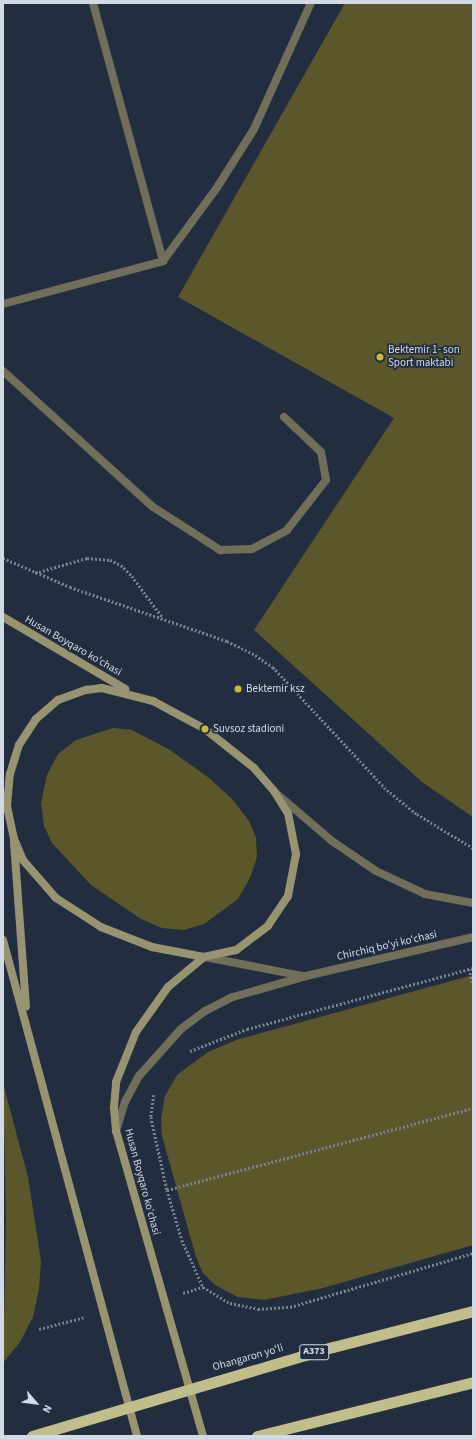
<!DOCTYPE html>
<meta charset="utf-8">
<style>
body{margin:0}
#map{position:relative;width:476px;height:1439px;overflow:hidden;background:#222e40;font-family:"Source Sans 3",sans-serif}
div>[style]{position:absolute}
.green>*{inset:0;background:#5c572a}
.path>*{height:2.5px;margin-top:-1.25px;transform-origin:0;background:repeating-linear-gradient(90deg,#778190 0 2px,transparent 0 4px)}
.service>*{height:8px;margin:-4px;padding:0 4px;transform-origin:4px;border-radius:4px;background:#716f5a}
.minor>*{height:8px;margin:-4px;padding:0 4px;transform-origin:4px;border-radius:4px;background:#716f5a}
.secondary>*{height:8px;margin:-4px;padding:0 4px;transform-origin:4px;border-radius:4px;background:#989472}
.trunk>*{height:11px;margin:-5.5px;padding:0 5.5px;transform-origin:5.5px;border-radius:5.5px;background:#c2be8c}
.dots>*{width:11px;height:11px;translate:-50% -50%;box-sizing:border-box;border:2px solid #222e40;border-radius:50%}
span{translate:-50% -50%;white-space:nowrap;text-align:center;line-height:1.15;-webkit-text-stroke:3.5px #222e40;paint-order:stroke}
.shield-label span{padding:1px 3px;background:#222e40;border:1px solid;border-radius:3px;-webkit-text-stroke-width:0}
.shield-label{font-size:10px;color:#d2dae6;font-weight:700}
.poi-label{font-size:11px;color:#d2dae6}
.left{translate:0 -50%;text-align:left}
.street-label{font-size:11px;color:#d2dae6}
.frame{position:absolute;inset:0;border:4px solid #d2dae6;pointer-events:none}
.north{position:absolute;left:16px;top:1383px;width:40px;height:40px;-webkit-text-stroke:3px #222e40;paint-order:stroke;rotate:118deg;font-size:11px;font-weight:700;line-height:16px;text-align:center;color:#d2dae6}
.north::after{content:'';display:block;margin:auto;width:14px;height:18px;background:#d2dae6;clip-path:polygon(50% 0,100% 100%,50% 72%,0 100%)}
</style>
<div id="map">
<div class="green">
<i style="clip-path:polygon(345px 3px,473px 3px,473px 817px,422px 782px,254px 630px,394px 418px,178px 297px)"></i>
<i style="clip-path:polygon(113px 728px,132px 730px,170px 750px,209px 778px,233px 800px,249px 821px,256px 838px,257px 857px,250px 878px,238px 899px,204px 924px,184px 930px,162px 928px,141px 919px,91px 885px,52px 843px,44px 826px,41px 803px,47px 775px,58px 754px,76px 740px)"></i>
<i style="clip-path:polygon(473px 975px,473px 1245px,323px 1288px,264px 1300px,238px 1297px,215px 1285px,203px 1273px,196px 1257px,162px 1136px,161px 1119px,165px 1096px,177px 1075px,208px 1052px,236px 1040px)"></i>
<i style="clip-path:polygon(3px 1083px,28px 1177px,41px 1261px,39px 1289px,33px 1317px,20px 1342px,3px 1363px,6px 1220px)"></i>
</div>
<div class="path">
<i style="left:3px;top:558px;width:73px;rotate:23.4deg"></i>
<i style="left:70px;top:587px;width:166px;rotate:19deg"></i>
<i style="left:227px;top:641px;width:28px;rotate:26deg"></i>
<i style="left:252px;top:653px;width:25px;rotate:34deg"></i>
<i style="left:273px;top:667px;width:168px;rotate:47.2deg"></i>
<i style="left:387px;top:790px;width:38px;rotate:39deg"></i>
<i style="left:417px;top:814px;width:66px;rotate:31.3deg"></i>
<i style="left:35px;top:573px;width:54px;rotate:-16.1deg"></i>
<i style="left:87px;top:558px;width:23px;rotate:5deg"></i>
<i style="left:110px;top:560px;width:12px;rotate:24deg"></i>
<i style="left:121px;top:565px;width:16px;rotate:45deg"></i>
<i style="left:132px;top:576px;width:52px;rotate:53.6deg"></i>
<i style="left:469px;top:969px;width:15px;rotate:74deg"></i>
<i style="left:190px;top:1051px;width:61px;rotate:-21.1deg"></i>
<i style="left:247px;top:1029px;width:234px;rotate:-15.1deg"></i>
<i style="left:154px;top:1095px;width:22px;rotate:98deg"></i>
<i style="left:151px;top:1117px;width:75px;rotate:77.6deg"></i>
<i style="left:167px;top:1190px;width:52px;rotate:73.3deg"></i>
<i style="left:182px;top:1240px;width:51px;rotate:65.9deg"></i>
<i style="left:203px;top:1287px;width:31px;rotate:31deg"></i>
<i style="left:230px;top:1303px;width:29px;rotate:12deg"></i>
<i style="left:258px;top:1309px;width:32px;rotate:-4deg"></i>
<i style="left:290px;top:1307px;width:191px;rotate:-16.4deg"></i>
<i style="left:167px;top:1190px;width:317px;rotate:-15deg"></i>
<i style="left:183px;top:1293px;width:21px;rotate:-17deg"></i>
<i style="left:39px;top:1329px;width:48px;rotate:-14.6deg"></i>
</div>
<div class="service">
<i style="left:3px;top:371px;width:202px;rotate:42.2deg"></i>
<i style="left:153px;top:507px;width:80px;rotate:32.7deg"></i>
<i style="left:220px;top:550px;width:32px;rotate:-2deg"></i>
<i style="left:252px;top:549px;width:40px;rotate:-28deg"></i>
<i style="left:287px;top:530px;width:63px;rotate:-52deg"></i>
<i style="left:326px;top:480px;width:28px;rotate:-100deg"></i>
<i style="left:321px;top:452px;width:51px;rotate:-136.6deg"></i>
</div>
<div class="minor">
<i style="left:93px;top:3px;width:267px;rotate:74.8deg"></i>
<i style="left:3px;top:304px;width:166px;rotate:-15deg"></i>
<i style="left:163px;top:261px;width:93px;rotate:-53.7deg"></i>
<i style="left:218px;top:186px;width:67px;rotate:-57.7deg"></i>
<i style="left:254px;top:129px;width:138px;rotate:-65.7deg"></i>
<i style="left:277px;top:794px;width:72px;rotate:40.5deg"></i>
<i style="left:332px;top:841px;width:53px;rotate:34.3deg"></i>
<i style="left:376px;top:871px;width:54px;rotate:25.1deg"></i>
<i style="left:425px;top:894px;width:49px;rotate:10.6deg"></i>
<i style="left:205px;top:957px;width:100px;rotate:11deg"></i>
<i style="left:116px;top:1131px;width:30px;rotate:-73deg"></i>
<i style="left:125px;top:1102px;width:30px;rotate:-62deg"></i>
<i style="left:139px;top:1076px;width:63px;rotate:-48.2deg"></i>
<i style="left:181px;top:1029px;width:30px;rotate:-37deg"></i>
<i style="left:205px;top:1011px;width:31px;rotate:-27deg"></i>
<i style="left:233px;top:997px;width:76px;rotate:-16deg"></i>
<i style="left:306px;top:976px;width:171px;rotate:-13.1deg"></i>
</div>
<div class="secondary">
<i style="left:3px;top:617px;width:142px;rotate:30.5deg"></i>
<i style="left:102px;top:688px;width:53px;rotate:14.3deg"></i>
<i style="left:153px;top:701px;width:59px;rotate:28.3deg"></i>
<i style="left:205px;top:729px;width:63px;rotate:38.5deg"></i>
<i style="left:254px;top:768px;width:30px;rotate:49deg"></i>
<i style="left:274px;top:791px;width:26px;rotate:58deg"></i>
<i style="left:288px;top:813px;width:42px;rotate:79deg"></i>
<i style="left:296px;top:854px;width:43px;rotate:100.8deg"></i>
<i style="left:288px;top:896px;width:36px;rotate:124deg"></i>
<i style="left:268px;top:926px;width:40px;rotate:143deg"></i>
<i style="left:236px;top:950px;width:33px;rotate:168deg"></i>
<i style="left:204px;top:957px;width:53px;rotate:-169.1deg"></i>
<i style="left:152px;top:947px;width:55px;rotate:-158.6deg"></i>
<i style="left:101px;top:927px;width:54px;rotate:-147.2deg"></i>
<i style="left:56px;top:898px;width:50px;rotate:-131deg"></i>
<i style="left:23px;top:860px;width:23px;rotate:-113deg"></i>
<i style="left:14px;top:839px;width:34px;rotate:-102deg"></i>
<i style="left:7px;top:806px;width:32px;rotate:-85deg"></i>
<i style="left:10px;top:774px;width:30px;rotate:-73deg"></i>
<i style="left:19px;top:745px;width:31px;rotate:-57deg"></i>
<i style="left:36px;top:719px;width:29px;rotate:-41deg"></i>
<i style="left:58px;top:700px;width:30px;rotate:-20deg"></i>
<i style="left:86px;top:690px;width:16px;rotate:-7deg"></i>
<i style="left:14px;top:843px;width:164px;rotate:85.8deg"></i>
<i style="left:3px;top:940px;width:514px;rotate:74.88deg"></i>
<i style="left:203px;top:1436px;width:317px;rotate:-105.9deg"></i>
<i style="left:116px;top:1131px;width:24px;rotate:-95deg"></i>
<i style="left:114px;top:1107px;width:25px;rotate:-85deg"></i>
<i style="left:116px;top:1082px;width:54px;rotate:-68.2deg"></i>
<i style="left:136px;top:1032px;width:55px;rotate:-54.6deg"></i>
<i style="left:168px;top:987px;width:47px;rotate:-39.8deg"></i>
</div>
<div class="trunk">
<i style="left:32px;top:1436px;width:314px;rotate:-16.5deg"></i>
<i style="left:333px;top:1347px;width:145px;rotate:-14.4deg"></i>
<i style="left:257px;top:1436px;width:223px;rotate:-14deg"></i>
</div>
<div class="dots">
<i style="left:380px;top:357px;background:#c9ba3a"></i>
<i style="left:238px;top:689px;background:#c9ba3a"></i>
<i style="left:205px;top:729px;background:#c9ba3a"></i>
</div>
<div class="shield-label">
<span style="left:314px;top:1352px">A373</span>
</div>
<div class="poi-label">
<span class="left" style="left:388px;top:357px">Bektemir 1- son<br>Sport maktabi</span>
<span class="left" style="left:246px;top:689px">Bektemir ksz</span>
<span class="left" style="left:213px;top:729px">Suvsoz stadioni</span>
</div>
<div class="street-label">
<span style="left:73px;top:646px;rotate:30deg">Husan Boyqaro ko'chasi</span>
<span style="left:387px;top:946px;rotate:-13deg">Chirchiq bo'yi ko'chasi</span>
<span style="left:142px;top:1182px;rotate:75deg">Husan Boyqaro ko'chasi</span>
<span style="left:248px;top:1358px;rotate:-16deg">Ohangaron yoʻli</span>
</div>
<div class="frame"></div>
<div class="north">N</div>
</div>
